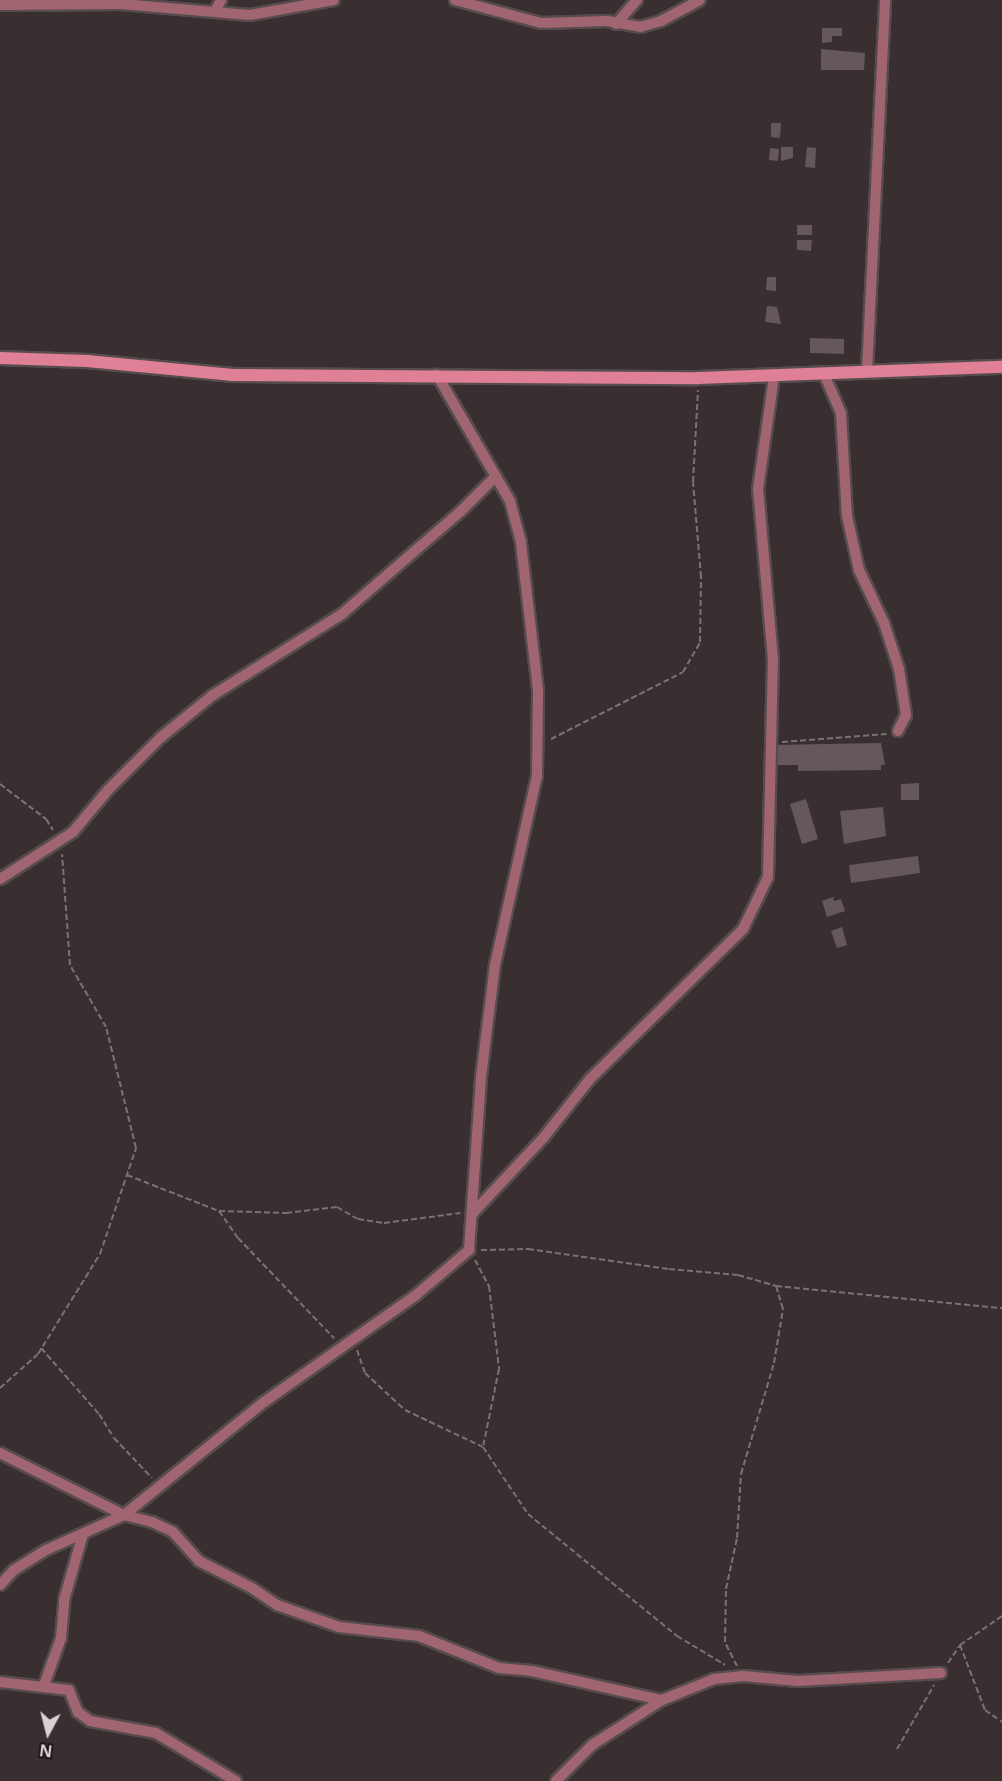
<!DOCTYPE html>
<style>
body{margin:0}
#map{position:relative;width:1002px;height:1781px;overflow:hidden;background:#392e30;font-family:"Noto Sans",sans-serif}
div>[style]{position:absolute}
.building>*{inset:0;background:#64585a}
.path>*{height:2px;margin-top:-1px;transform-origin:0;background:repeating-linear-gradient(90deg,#7b7273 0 6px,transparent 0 9px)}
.roads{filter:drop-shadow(2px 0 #564c4d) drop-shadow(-2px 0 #564c4d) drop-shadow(0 2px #564c4d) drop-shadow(0 -2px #564c4d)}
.street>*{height:10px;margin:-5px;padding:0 5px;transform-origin:5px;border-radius:5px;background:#a16572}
.secondary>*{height:12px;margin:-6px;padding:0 6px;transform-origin:6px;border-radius:6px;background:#df8096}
span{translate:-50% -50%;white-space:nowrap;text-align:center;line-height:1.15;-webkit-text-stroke:4.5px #1d1819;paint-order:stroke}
.north{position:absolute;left:18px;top:1703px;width:60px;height:60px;-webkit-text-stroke:4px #1d1819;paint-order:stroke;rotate:187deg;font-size:16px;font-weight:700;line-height:24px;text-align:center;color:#d9d2d3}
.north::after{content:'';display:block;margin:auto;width:21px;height:27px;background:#d9d2d3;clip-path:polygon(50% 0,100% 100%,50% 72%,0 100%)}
</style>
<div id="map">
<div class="building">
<i style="clip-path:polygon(822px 28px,842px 28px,842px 36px,832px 36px,832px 42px,822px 43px)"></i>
<i style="clip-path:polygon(821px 49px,865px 53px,864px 70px,821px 70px)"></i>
<i style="clip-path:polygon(771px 123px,781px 123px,780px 138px,771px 137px)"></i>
<i style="clip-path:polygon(781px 147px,793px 147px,793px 158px,781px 161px)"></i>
<i style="clip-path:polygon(807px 147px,816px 148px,815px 168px,805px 167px)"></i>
<i style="clip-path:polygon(770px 148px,779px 149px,778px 161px,769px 160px)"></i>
<i style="clip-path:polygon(797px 225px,812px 225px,812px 235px,797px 235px)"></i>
<i style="clip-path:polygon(797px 240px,812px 240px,811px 251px,797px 250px)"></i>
<i style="clip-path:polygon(767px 277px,776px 277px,776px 291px,766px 290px)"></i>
<i style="clip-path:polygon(767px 306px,777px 307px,781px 324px,765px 322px)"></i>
<i style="clip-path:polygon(810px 338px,844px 339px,844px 354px,810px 353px)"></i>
<i style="clip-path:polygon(881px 743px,885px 765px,881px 765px,881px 770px,798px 771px,798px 765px,772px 765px,772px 745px)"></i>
<i style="clip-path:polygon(919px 783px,919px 800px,901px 800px,901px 784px)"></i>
<i style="clip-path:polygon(806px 799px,818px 839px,802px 844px,790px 804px)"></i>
<i style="clip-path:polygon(883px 807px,886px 836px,844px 844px,840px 811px)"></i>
<i style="clip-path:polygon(918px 856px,920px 873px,851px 883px,849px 865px)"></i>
<i style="clip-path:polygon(833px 897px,834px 901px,841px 899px,845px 911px,827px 917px,822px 901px)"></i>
<i style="clip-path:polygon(842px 927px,847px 945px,837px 948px,831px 931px)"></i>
</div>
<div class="path">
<i style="left:551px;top:739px;width:148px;rotate:-26.9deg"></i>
<i style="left:683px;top:672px;width:34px;rotate:-60deg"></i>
<i style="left:700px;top:642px;width:65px;rotate:-89.1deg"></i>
<i style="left:701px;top:577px;width:95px;rotate:-94.8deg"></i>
<i style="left:693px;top:482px;width:92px;rotate:-86.9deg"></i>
<i style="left:782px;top:742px;width:105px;rotate:-4.4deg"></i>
<i style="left:0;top:784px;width:58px;rotate:37.3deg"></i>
<i style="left:46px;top:819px;width:13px;rotate:58deg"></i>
<i style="left:127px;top:1175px;width:99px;rotate:21.4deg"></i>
<i style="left:219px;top:1211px;width:67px;rotate:1.7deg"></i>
<i style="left:286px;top:1213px;width:51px;rotate:-6.7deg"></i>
<i style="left:337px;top:1207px;width:24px;rotate:30deg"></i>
<i style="left:358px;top:1219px;width:26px;rotate:9deg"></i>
<i style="left:384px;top:1223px;width:77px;rotate:-7.5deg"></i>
<i style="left:219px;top:1211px;width:33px;rotate:55deg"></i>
<i style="left:238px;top:1238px;width:139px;rotate:46.2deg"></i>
<i style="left:481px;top:1250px;width:47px;rotate:-1.2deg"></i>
<i style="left:528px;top:1249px;width:142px;rotate:8.1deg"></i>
<i style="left:669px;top:1269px;width:69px;rotate:5deg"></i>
<i style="left:738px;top:1275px;width:40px;rotate:16deg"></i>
<i style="left:776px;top:1286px;width:227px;rotate:5.6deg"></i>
<i style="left:475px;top:1260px;width:30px;rotate:62deg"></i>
<i style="left:489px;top:1286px;width:84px;rotate:83.1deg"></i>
<i style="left:499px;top:1369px;width:80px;rotate:101.6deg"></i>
<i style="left:483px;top:1447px;width:81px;rotate:56.1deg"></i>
<i style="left:528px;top:1514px;width:193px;rotate:39.3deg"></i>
<i style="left:677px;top:1636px;width:56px;rotate:31.1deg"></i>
<i style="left:41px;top:1348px;width:88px;rotate:48.7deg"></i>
<i style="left:99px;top:1414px;width:28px;rotate:58deg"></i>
<i style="left:114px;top:1438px;width:55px;rotate:46.5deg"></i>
<i style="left:357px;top:1350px;width:24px;rotate:71deg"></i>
<i style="left:365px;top:1373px;width:54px;rotate:42.8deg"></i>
<i style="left:405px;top:1410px;width:86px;rotate:25.4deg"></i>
<i style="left:0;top:1388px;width:51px;rotate:-41.8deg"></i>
<i style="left:38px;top:1354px;width:118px;rotate:-58.2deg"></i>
<i style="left:100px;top:1254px;width:112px;rotate:-71.2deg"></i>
<i style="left:136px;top:1148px;width:125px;rotate:-103.9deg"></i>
<i style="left:106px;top:1027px;width:72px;rotate:-120.1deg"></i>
<i style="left:70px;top:965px;width:111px;rotate:-94.1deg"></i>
<i style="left:960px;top:1645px;width:70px;rotate:69deg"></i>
<i style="left:985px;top:1710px;width:21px;rotate:35deg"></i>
<i style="left:948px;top:1663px;width:22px;rotate:-56deg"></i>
<i style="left:960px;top:1645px;width:51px;rotate:-34.6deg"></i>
<i style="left:737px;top:1666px;width:27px;rotate:-117deg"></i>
<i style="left:725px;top:1642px;width:53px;rotate:-88.9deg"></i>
<i style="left:726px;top:1589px;width:52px;rotate:-77.8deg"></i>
<i style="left:737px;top:1538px;width:64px;rotate:-86.4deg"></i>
<i style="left:741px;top:1474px;width:116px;rotate:-73.4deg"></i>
<i style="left:774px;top:1363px;width:55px;rotate:-80.5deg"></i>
<i style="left:783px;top:1309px;width:24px;rotate:-107deg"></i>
<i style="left:897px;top:1749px;width:74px;rotate:-60deg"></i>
</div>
<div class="roads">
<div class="street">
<i style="left:455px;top:0;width:89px;rotate:15deg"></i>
<i style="left:541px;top:23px;width:66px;rotate:-1.7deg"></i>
<i style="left:607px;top:21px;width:34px;rotate:10deg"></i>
<i style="left:640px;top:27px;width:22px;rotate:-16deg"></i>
<i style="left:661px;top:21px;width:44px;rotate:-28.3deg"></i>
<i style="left:0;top:5px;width:121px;rotate:-0.5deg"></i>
<i style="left:121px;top:4px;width:129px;rotate:4.9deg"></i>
<i style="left:250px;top:15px;width:85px;rotate:-10.1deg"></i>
<i style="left:215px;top:11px;width:13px;rotate:-61deg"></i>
<i style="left:616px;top:24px;width:32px;rotate:-49deg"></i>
<i style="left:867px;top:371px;width:371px;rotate:-87.2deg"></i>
<i style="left:824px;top:374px;width:43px;rotate:66.4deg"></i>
<i style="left:841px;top:413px;width:103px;rotate:86.7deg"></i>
<i style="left:847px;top:516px;width:55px;rotate:77.5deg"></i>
<i style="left:859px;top:570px;width:59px;rotate:64.7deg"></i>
<i style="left:884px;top:623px;width:48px;rotate:71.9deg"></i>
<i style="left:899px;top:669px;width:47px;rotate:81.3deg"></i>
<i style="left:906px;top:715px;width:18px;rotate:117deg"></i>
<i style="left:0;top:879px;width:87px;rotate:-32.8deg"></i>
<i style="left:73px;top:832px;width:55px;rotate:-50.2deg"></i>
<i style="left:108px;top:790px;width:74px;rotate:-45deg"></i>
<i style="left:160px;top:738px;width:68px;rotate:-39.1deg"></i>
<i style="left:213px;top:695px;width:152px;rotate:-32.1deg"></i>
<i style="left:342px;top:614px;width:157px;rotate:-40.9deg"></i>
<i style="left:461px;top:511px;width:49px;rotate:-45deg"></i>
<i style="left:472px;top:1214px;width:105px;rotate:-46.9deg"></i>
<i style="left:544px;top:1137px;width:74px;rotate:-51.6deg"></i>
<i style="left:590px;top:1079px;width:214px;rotate:-44.4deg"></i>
<i style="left:743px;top:929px;width:58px;rotate:-64.3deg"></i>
<i style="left:768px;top:877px;width:217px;rotate:-88.7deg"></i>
<i style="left:773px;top:660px;width:172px;rotate:-95deg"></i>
<i style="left:758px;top:489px;width:114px;rotate:-81.9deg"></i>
<i style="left:0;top:1453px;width:139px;rotate:26.6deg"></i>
<i style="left:124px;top:1515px;width:29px;rotate:14deg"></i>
<i style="left:152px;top:1522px;width:23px;rotate:25deg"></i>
<i style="left:173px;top:1532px;width:39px;rotate:48deg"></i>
<i style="left:199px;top:1561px;width:59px;rotate:27deg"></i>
<i style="left:252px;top:1588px;width:30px;rotate:34deg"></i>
<i style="left:277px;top:1605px;width:66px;rotate:19.5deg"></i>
<i style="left:339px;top:1627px;width:81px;rotate:6.4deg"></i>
<i style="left:419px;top:1636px;width:86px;rotate:21.8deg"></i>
<i style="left:499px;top:1668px;width:33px;rotate:5deg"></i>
<i style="left:532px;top:1671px;width:133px;rotate:12.6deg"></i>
<i style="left:662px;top:1700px;width:56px;rotate:-22deg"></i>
<i style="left:714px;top:1679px;width:29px;rotate:-6deg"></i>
<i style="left:743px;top:1676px;width:55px;rotate:5.2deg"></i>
<i style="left:798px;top:1681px;width:143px;rotate:-3.2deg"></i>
<i style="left:0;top:1585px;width:21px;rotate:-47deg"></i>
<i style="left:14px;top:1570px;width:38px;rotate:-32deg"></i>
<i style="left:46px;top:1550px;width:85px;rotate:-24.2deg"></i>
<i style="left:124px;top:1515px;width:180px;rotate:-38.9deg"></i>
<i style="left:264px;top:1402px;width:186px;rotate:-35.1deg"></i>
<i style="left:416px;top:1295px;width:70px;rotate:-40.3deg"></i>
<i style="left:469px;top:1250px;width:173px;rotate:-86deg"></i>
<i style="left:481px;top:1077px;width:113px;rotate:-82.9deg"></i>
<i style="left:495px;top:965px;width:194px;rotate:-77.5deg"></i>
<i style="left:537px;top:776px;width:86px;rotate:-89.3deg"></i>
<i style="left:538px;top:690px;width:149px;rotate:-96.6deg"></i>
<i style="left:521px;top:542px;width:42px;rotate:-105deg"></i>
<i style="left:510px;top:501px;width:146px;rotate:-120.1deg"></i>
<i style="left:0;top:1682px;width:69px;rotate:6.6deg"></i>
<i style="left:69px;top:1690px;width:24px;rotate:68deg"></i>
<i style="left:78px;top:1712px;width:15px;rotate:37deg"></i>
<i style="left:90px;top:1721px;width:67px;rotate:10.3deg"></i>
<i style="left:156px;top:1733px;width:93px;rotate:31deg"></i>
<i style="left:44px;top:1685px;width:50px;rotate:-70.1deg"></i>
<i style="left:61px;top:1638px;width:38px;rotate:-85deg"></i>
<i style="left:64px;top:1600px;width:69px;rotate:-73.9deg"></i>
<i style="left:556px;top:1781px;width:51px;rotate:-45deg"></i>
<i style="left:592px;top:1745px;width:83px;rotate:-32.7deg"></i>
</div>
<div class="secondary">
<i style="left:0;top:358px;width:87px;rotate:2deg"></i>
<i style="left:87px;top:361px;width:147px;rotate:5.5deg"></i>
<i style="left:233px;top:375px;width:465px;rotate:0.4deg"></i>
<i style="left:698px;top:378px;width:304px;rotate:-2.1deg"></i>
</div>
</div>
<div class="north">N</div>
</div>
